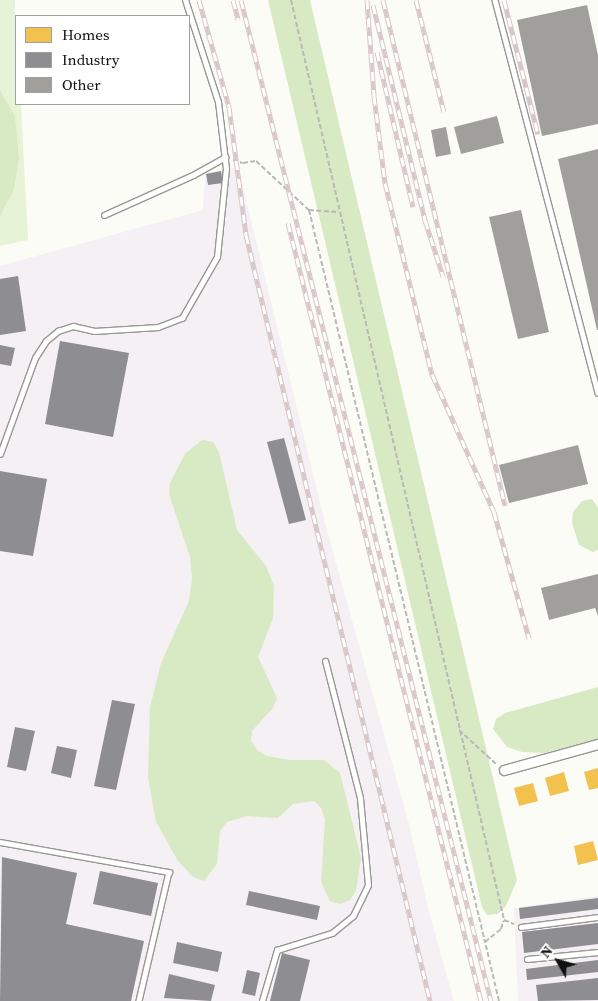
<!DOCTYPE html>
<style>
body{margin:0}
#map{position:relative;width:598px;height:1001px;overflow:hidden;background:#fcfcf7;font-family:"Source Serif 4",serif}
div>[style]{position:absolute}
.industrial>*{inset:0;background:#f4f0f3}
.green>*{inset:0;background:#e7f3d7}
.forest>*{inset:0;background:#d8eac4}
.homes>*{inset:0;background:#f2c14e}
.industry>*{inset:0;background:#8d8d92}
.building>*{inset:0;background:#a19f9c}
.path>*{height:2px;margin-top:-1px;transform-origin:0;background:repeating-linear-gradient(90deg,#b9b9b8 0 5px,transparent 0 7.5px)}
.roads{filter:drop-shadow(1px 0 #979795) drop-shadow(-1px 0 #979795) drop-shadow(0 1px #979795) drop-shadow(0 -1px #979795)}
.lane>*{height:4.5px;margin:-2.25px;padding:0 2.25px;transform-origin:2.25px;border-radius:2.25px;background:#fffffe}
.street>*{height:9px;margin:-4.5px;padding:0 4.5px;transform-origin:4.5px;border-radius:4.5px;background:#fffffe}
.rail>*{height:5px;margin-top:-2.5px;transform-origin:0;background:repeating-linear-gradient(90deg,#fff 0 9px,#d9c6c7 0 18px);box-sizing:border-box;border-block:1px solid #d9c6c7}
span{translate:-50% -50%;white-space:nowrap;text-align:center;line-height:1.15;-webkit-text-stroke:5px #fff;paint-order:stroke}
.legend{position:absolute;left:15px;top:15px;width:175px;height:90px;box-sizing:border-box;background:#fff;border:1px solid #a0a0a0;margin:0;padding:6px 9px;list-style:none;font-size:15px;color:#111}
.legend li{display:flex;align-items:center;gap:10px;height:25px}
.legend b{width:25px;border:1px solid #a0a0a0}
.north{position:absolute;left:533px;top:936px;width:50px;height:50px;-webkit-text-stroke:4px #fff;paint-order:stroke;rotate:308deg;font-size:14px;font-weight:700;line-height:20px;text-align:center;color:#111}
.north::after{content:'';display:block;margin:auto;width:18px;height:22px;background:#111;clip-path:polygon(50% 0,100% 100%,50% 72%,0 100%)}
</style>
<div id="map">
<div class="industrial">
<i style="clip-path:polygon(238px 167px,326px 527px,409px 824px,429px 912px,454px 1001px,0 1001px,0 266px,203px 210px,205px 173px)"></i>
<i style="clip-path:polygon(598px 896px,598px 1001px,518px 1001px,514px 908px)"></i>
</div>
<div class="green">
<i style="clip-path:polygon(0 0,15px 0,16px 104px,21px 104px,28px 240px,0 246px)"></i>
</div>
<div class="forest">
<i style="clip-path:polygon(268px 0,310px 0,517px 880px,506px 906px,498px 914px,487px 915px,482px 907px)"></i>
<i style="clip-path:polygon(0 90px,15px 116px,19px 159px,14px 189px,0 216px)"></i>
<i style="clip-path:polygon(202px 440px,213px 442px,219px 452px,237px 530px,266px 566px,274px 586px,273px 618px,258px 657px,277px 698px,273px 708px,252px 731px,251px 741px,258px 751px,267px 756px,290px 760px,324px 760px,340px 773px,361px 858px,356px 891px,350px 900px,340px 904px,330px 901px,321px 882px,325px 819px,321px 808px,314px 801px,293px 804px,278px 818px,247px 816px,227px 822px,220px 831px,217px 864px,204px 881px,193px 877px,178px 861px,156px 822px,148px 777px,150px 707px,161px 663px,189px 601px,192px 579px,190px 557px,169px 494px,170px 483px,185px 454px)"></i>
<i style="clip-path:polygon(592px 499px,598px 507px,598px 550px,593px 552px,579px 545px,572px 523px,573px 512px,582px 501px)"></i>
<i style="clip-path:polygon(598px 687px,598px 739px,544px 753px,522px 752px,507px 747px,493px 729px,496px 719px,505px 713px)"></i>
</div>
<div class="homes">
<i style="clip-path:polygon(598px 768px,598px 788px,589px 790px,584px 772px)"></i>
<i style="clip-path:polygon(564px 772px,569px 791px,550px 796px,545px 778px)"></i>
<i style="clip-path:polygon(533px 783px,538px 801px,519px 806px,514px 788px)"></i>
<i style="clip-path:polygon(593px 841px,598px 860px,578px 865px,574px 846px)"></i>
</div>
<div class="industry">
<i style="clip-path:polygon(221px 171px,223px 183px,208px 185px,206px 174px)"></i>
<i style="clip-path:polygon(18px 276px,26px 331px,0 335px,0 279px)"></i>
<i style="clip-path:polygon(60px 341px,129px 353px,113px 437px,45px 424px)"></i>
<i style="clip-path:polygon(0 345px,15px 348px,11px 366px,0 364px)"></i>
<i style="clip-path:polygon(284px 438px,306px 520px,289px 524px,267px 442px)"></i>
<i style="clip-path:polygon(0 471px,47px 479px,33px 556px,0 551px)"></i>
<i style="clip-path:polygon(112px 700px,135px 704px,116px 790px,94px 786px)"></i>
<i style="clip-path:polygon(15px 727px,35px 731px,26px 771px,7px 767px)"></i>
<i style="clip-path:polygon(57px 746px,77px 750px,71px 778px,51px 773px)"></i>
<i style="clip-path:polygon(2px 857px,77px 873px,66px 924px,144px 941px,131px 1001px,0 1001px)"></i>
<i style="clip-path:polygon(100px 871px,158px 883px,151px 916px,93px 904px)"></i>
<i style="clip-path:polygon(249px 891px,320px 906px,317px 920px,246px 905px)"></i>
<i style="clip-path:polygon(598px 898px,598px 909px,520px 919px,519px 908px)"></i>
<i style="clip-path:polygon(598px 923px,598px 944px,524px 953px,522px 932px)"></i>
<i style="clip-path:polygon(177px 942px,222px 952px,218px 972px,173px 963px)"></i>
<i style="clip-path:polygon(282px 953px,310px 960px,300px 1001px,270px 1001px)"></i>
<i style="clip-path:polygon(598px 960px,598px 972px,527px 980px,526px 969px)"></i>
<i style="clip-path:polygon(247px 970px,260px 973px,255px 996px,242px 993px)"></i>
<i style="clip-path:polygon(169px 974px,215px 985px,211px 1001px,164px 998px)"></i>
<i style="clip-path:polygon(598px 978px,598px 1000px,538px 1001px,536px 985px)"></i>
</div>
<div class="building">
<i style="clip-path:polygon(587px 5px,598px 55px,598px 124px,542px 136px,517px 20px)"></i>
<i style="clip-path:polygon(497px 116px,504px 143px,461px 154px,454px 127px)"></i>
<i style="clip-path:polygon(446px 127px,451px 154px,436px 157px,431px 130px)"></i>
<i style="clip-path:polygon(598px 149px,598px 330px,597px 330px,558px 159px)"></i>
<i style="clip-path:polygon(521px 210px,549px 332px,518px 339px,489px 217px)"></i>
<i style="clip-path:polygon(578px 445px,588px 484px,509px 503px,499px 465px)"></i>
<i style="clip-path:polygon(598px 574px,598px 616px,595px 608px,549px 620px,541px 588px)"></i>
</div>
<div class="path">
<i style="left:291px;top:0;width:944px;rotate:76.96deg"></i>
<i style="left:504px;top:920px;width:11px;rotate:22deg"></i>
<i style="left:233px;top:160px;width:10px;rotate:17deg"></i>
<i style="left:243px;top:163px;width:13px;rotate:-9deg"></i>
<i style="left:256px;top:161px;width:72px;rotate:42.8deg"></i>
<i style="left:309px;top:210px;width:29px;rotate:4deg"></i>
<i style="left:309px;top:210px;width:753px;rotate:76.48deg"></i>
<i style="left:459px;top:730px;width:50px;rotate:42.6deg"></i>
<i style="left:499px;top:1001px;width:61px;rotate:-103.3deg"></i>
<i style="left:485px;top:942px;width:21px;rotate:-39deg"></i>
<i style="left:501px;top:929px;width:9px;rotate:-72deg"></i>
</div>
<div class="roads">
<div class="lane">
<i style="left:495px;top:0;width:406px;rotate:75.3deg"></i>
<i style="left:104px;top:215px;width:98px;rotate:-24.2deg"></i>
<i style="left:193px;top:175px;width:37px;rotate:-29deg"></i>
<i style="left:0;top:454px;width:102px;rotate:-70deg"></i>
<i style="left:35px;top:358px;width:20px;rotate:-57deg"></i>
<i style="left:46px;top:341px;width:16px;rotate:-40deg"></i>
<i style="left:58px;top:331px;width:16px;rotate:-18deg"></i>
<i style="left:73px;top:326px;width:22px;rotate:13deg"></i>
<i style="left:94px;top:331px;width:64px;rotate:-3.6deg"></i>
<i style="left:158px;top:327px;width:26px;rotate:-21deg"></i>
<i style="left:182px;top:318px;width:70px;rotate:-60.2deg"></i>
<i style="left:217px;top:257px;width:88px;rotate:-84.2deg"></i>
<i style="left:226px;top:169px;width:67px;rotate:-96.8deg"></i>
<i style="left:218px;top:102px;width:107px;rotate:-107.9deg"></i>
<i style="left:0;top:842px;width:172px;rotate:10.1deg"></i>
<i style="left:169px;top:872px;width:132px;rotate:103.1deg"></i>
<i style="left:521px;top:927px;width:78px;rotate:-7.4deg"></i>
<i style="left:527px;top:959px;width:71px;rotate:-5.6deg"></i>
<i style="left:262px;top:1001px;width:53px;rotate:-73.6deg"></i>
<i style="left:277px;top:950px;width:58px;rotate:-17.2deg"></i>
<i style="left:332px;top:933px;width:27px;rotate:-39deg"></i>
<i style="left:353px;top:916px;width:34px;rotate:-64deg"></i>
<i style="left:368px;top:885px;width:87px;rotate:-95.3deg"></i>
<i style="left:360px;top:798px;width:141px;rotate:-104.3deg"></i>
</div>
<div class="street">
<i style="left:504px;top:770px;width:98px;rotate:-15.5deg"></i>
</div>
</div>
<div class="rail">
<i style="left:199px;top:0;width:111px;rotate:74.3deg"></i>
<i style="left:229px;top:107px;width:129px;rotate:82.4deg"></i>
<i style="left:246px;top:235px;width:788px;rotate:76.49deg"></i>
<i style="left:233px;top:0;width:20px;rotate:75deg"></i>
<i style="left:241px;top:0;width:1032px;rotate:75.98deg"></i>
<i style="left:367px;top:0;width:96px;rotate:85.8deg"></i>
<i style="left:374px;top:96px;width:88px;rotate:82.8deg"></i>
<i style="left:385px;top:183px;width:197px;rotate:76.2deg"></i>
<i style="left:432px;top:374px;width:151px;rotate:65.8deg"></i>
<i style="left:494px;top:512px;width:131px;rotate:74.5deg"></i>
<i style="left:383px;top:0;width:520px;rotate:76.42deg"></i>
<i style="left:416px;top:0;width:115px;rotate:76deg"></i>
<i style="left:504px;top:0;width:138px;rotate:75.8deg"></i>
<i style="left:373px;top:5px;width:221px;rotate:76.4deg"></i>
<i style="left:425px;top:220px;width:59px;rotate:72.2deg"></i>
<i style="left:377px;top:52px;width:159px;rotate:76.9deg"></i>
<i style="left:288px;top:223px;width:802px;rotate:76.07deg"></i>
</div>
<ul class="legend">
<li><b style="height:14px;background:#f2c14e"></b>Homes</li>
<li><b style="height:14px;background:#8d8d92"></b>Industry</li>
<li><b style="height:14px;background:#a19f9c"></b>Other</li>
</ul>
<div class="north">N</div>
</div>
